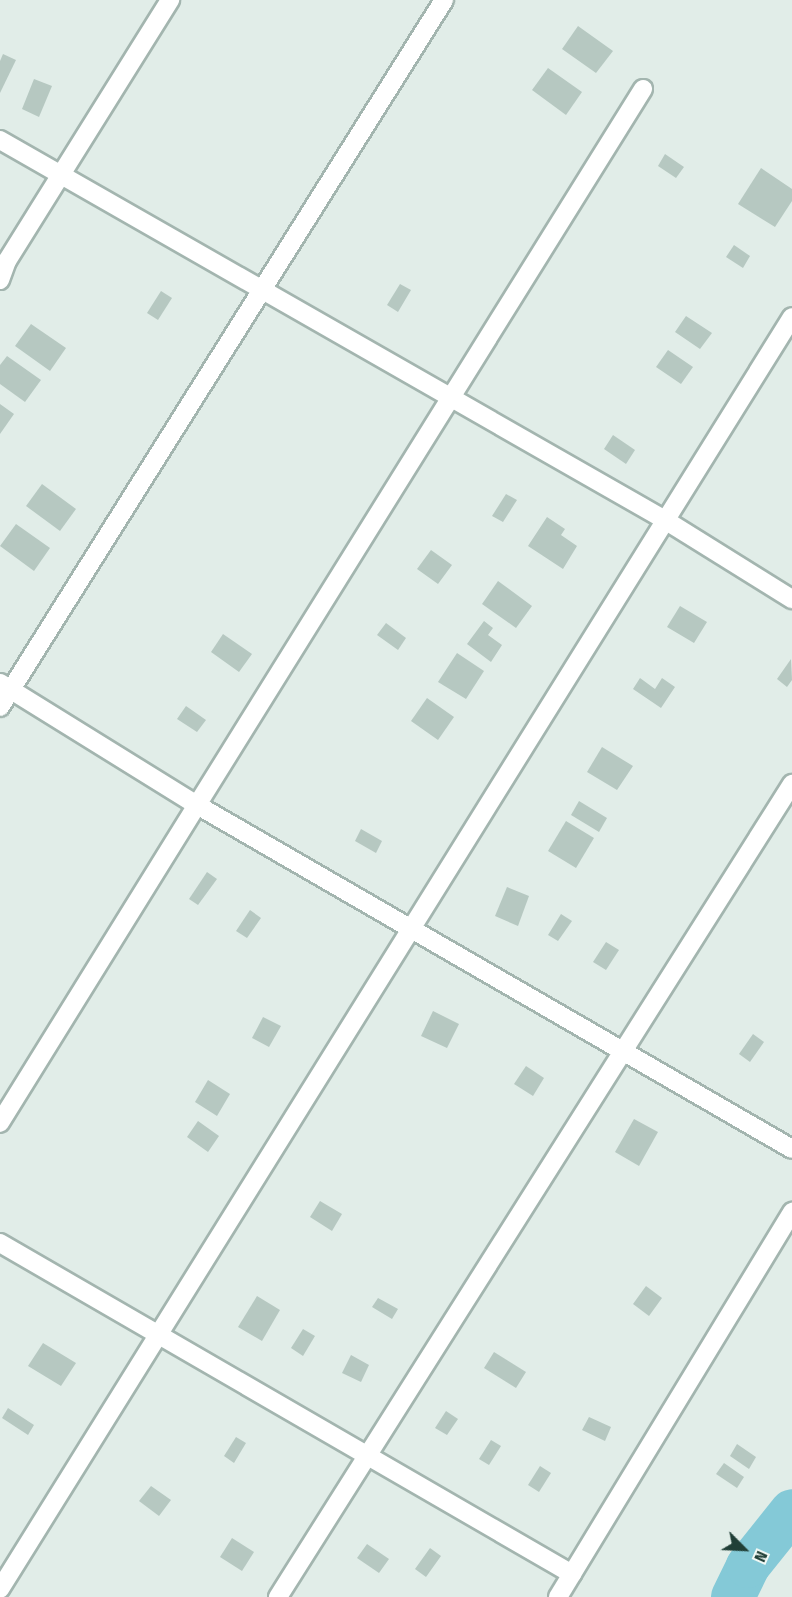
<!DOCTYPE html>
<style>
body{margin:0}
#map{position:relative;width:792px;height:1597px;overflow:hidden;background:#e1ede8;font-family:"Fira Sans Condensed",sans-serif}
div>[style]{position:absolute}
.river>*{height:44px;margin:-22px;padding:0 22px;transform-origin:22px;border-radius:22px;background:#84c9d7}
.building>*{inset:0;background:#b6c8c1}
.roads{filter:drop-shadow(2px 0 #a3b5af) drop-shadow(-2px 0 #a3b5af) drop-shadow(0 2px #a3b5af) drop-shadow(0 -2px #a3b5af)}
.minor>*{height:18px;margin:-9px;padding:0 9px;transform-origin:9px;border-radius:9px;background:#fff}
span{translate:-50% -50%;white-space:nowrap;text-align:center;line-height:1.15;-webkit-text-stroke:5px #f2f9f5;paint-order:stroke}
.north{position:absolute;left:714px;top:1519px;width:60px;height:60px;-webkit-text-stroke:4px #f2f9f5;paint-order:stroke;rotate:114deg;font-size:16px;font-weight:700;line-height:24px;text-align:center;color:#203f37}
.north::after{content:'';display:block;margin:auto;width:21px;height:27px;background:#203f37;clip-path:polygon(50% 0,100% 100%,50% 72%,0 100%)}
</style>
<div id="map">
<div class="river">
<i style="left:733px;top:1597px;width:34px;rotate:-64deg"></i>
<i style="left:748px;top:1566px;width:70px;rotate:-51.3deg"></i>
</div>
<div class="building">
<i style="clip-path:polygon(578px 26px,613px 51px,596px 73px,562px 49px)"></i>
<i style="clip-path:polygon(3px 54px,16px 60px,0 93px,0 61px)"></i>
<i style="clip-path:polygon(548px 68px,582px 92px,566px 115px,532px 90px)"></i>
<i style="clip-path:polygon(34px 79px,52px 86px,39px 117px,22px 109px)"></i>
<i style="clip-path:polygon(665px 154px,684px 167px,676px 178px,658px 166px)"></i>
<i style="clip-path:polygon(761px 168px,792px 189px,792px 201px,775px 227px,738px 204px)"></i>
<i style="clip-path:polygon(734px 245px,750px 256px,743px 268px,726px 257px)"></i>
<i style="clip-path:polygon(400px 284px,411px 290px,398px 312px,387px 305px)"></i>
<i style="clip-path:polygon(161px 291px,172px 298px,158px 320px,147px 313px)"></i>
<i style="clip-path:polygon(686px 316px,712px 333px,700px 349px,675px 332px)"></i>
<i style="clip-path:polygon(31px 324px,66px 348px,50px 371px,15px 346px)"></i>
<i style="clip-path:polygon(668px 350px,693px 367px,681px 384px,656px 367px)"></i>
<i style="clip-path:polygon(7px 356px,41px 380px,25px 402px,0 384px,0 365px)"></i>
<i style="clip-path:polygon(0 404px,14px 414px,0 434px)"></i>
<i style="clip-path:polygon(613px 435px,635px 450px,626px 464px,604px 449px)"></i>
<i style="clip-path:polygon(42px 484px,76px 509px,60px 531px,26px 506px)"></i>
<i style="clip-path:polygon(506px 494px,517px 500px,503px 522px,492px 516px)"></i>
<i style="clip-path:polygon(547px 517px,565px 529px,561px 535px,577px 546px,563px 569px,528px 546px)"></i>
<i style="clip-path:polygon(16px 524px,50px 548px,34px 571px,0 546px)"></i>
<i style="clip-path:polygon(431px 550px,452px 565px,438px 584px,417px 569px)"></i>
<i style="clip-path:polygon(498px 581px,532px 606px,516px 628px,482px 604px)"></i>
<i style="clip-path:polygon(680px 606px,707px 622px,694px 643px,667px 627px)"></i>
<i style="clip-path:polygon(484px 621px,493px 628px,488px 635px,502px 645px,491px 662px,467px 644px)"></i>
<i style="clip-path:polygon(386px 623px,406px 638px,398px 650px,377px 635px)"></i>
<i style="clip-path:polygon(223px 634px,252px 654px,239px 672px,211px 652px)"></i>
<i style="clip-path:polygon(457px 653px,484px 671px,466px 699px,438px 682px)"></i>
<i style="clip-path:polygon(791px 659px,792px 680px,787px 687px,777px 679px)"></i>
<i style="clip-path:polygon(640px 678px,655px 689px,662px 678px,675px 687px,661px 708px,633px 689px)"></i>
<i style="clip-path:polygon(427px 698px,454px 717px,438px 740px,411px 721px)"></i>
<i style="clip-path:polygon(186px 706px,206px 720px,197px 732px,177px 719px)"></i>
<i style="clip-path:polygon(602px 747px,633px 766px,617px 790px,587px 772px)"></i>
<i style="clip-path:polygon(579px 801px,607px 818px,599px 832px,571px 815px)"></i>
<i style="clip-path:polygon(566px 821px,594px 838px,576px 868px,548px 851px)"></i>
<i style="clip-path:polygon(361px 829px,382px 841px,376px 853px,355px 841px)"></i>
<i style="clip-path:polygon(207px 872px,217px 879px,198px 905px,189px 899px)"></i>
<i style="clip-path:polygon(507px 887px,529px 896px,518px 926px,495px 916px)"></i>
<i style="clip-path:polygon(250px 910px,261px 918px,247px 938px,236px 931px)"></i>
<i style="clip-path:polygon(561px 914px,572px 921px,558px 941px,548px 935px)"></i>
<i style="clip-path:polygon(606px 942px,619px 950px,606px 970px,593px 962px)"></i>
<i style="clip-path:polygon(433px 1011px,459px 1024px,447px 1048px,421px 1036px)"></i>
<i style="clip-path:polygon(263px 1017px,281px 1026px,269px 1047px,252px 1038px)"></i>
<i style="clip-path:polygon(753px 1034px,764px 1042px,750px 1062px,739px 1054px)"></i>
<i style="clip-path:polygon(526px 1066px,544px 1078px,533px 1096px,514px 1084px)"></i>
<i style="clip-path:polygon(208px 1080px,230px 1094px,217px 1116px,195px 1102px)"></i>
<i style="clip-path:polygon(634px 1119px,658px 1132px,639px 1166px,615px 1152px)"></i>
<i style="clip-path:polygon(198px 1121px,219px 1136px,208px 1152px,187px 1137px)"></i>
<i style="clip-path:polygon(320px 1201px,342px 1214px,332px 1231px,310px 1217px)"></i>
<i style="clip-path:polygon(646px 1286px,662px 1298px,649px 1316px,633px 1304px)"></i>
<i style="clip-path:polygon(257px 1296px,280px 1310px,262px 1341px,238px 1327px)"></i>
<i style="clip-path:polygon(378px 1298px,398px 1309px,392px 1319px,372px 1307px)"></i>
<i style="clip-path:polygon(303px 1329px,315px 1336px,303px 1356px,291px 1348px)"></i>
<i style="clip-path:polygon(43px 1343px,76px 1363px,61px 1386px,28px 1366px)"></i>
<i style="clip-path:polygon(494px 1352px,526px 1372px,516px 1388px,484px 1368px)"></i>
<i style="clip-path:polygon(351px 1355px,369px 1365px,361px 1382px,342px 1373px)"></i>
<i style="clip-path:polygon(8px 1408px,34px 1425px,28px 1435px,2px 1418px)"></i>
<i style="clip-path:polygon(446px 1411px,458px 1419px,447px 1435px,435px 1428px)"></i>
<i style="clip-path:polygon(589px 1417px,611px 1427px,605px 1441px,582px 1430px)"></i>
<i style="clip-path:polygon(236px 1437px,246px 1443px,234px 1463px,224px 1456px)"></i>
<i style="clip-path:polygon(491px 1440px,501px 1446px,489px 1465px,479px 1459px)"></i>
<i style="clip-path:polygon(737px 1444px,756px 1457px,749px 1469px,730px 1456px)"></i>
<i style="clip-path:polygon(724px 1463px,744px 1477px,737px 1488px,716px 1474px)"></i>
<i style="clip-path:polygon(540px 1466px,551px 1473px,539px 1492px,528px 1485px)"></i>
<i style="clip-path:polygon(151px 1486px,171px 1500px,159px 1516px,139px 1501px)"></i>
<i style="clip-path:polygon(232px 1538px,254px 1552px,242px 1571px,220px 1557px)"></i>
<i style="clip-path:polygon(367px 1544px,389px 1559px,379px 1573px,357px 1558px)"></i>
<i style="clip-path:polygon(430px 1548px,441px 1556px,426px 1577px,415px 1569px)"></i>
</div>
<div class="roads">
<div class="minor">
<i style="left:643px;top:89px;width:844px;rotate:121.92deg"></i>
<i style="left:197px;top:805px;width:687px;rotate:30.03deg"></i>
<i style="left:0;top:140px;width:766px;rotate:29.74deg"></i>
<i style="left:665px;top:520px;width:150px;rotate:31.9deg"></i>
<i style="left:0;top:280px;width:20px;rotate:-70deg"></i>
<i style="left:7px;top:261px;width:308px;rotate:-58deg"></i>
<i style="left:0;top:683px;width:232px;rotate:31.8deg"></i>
<i style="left:197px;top:805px;width:374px;rotate:121.8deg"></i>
<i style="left:0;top:707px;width:835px;rotate:-57.87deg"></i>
<i style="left:0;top:1243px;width:661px;rotate:30.06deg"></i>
<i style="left:0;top:1589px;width:1498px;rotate:-58.09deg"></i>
<i style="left:278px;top:1597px;width:962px;rotate:-57.7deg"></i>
<i style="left:558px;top:1597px;width:451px;rotate:-58.7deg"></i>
</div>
</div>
<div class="north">N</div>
</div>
